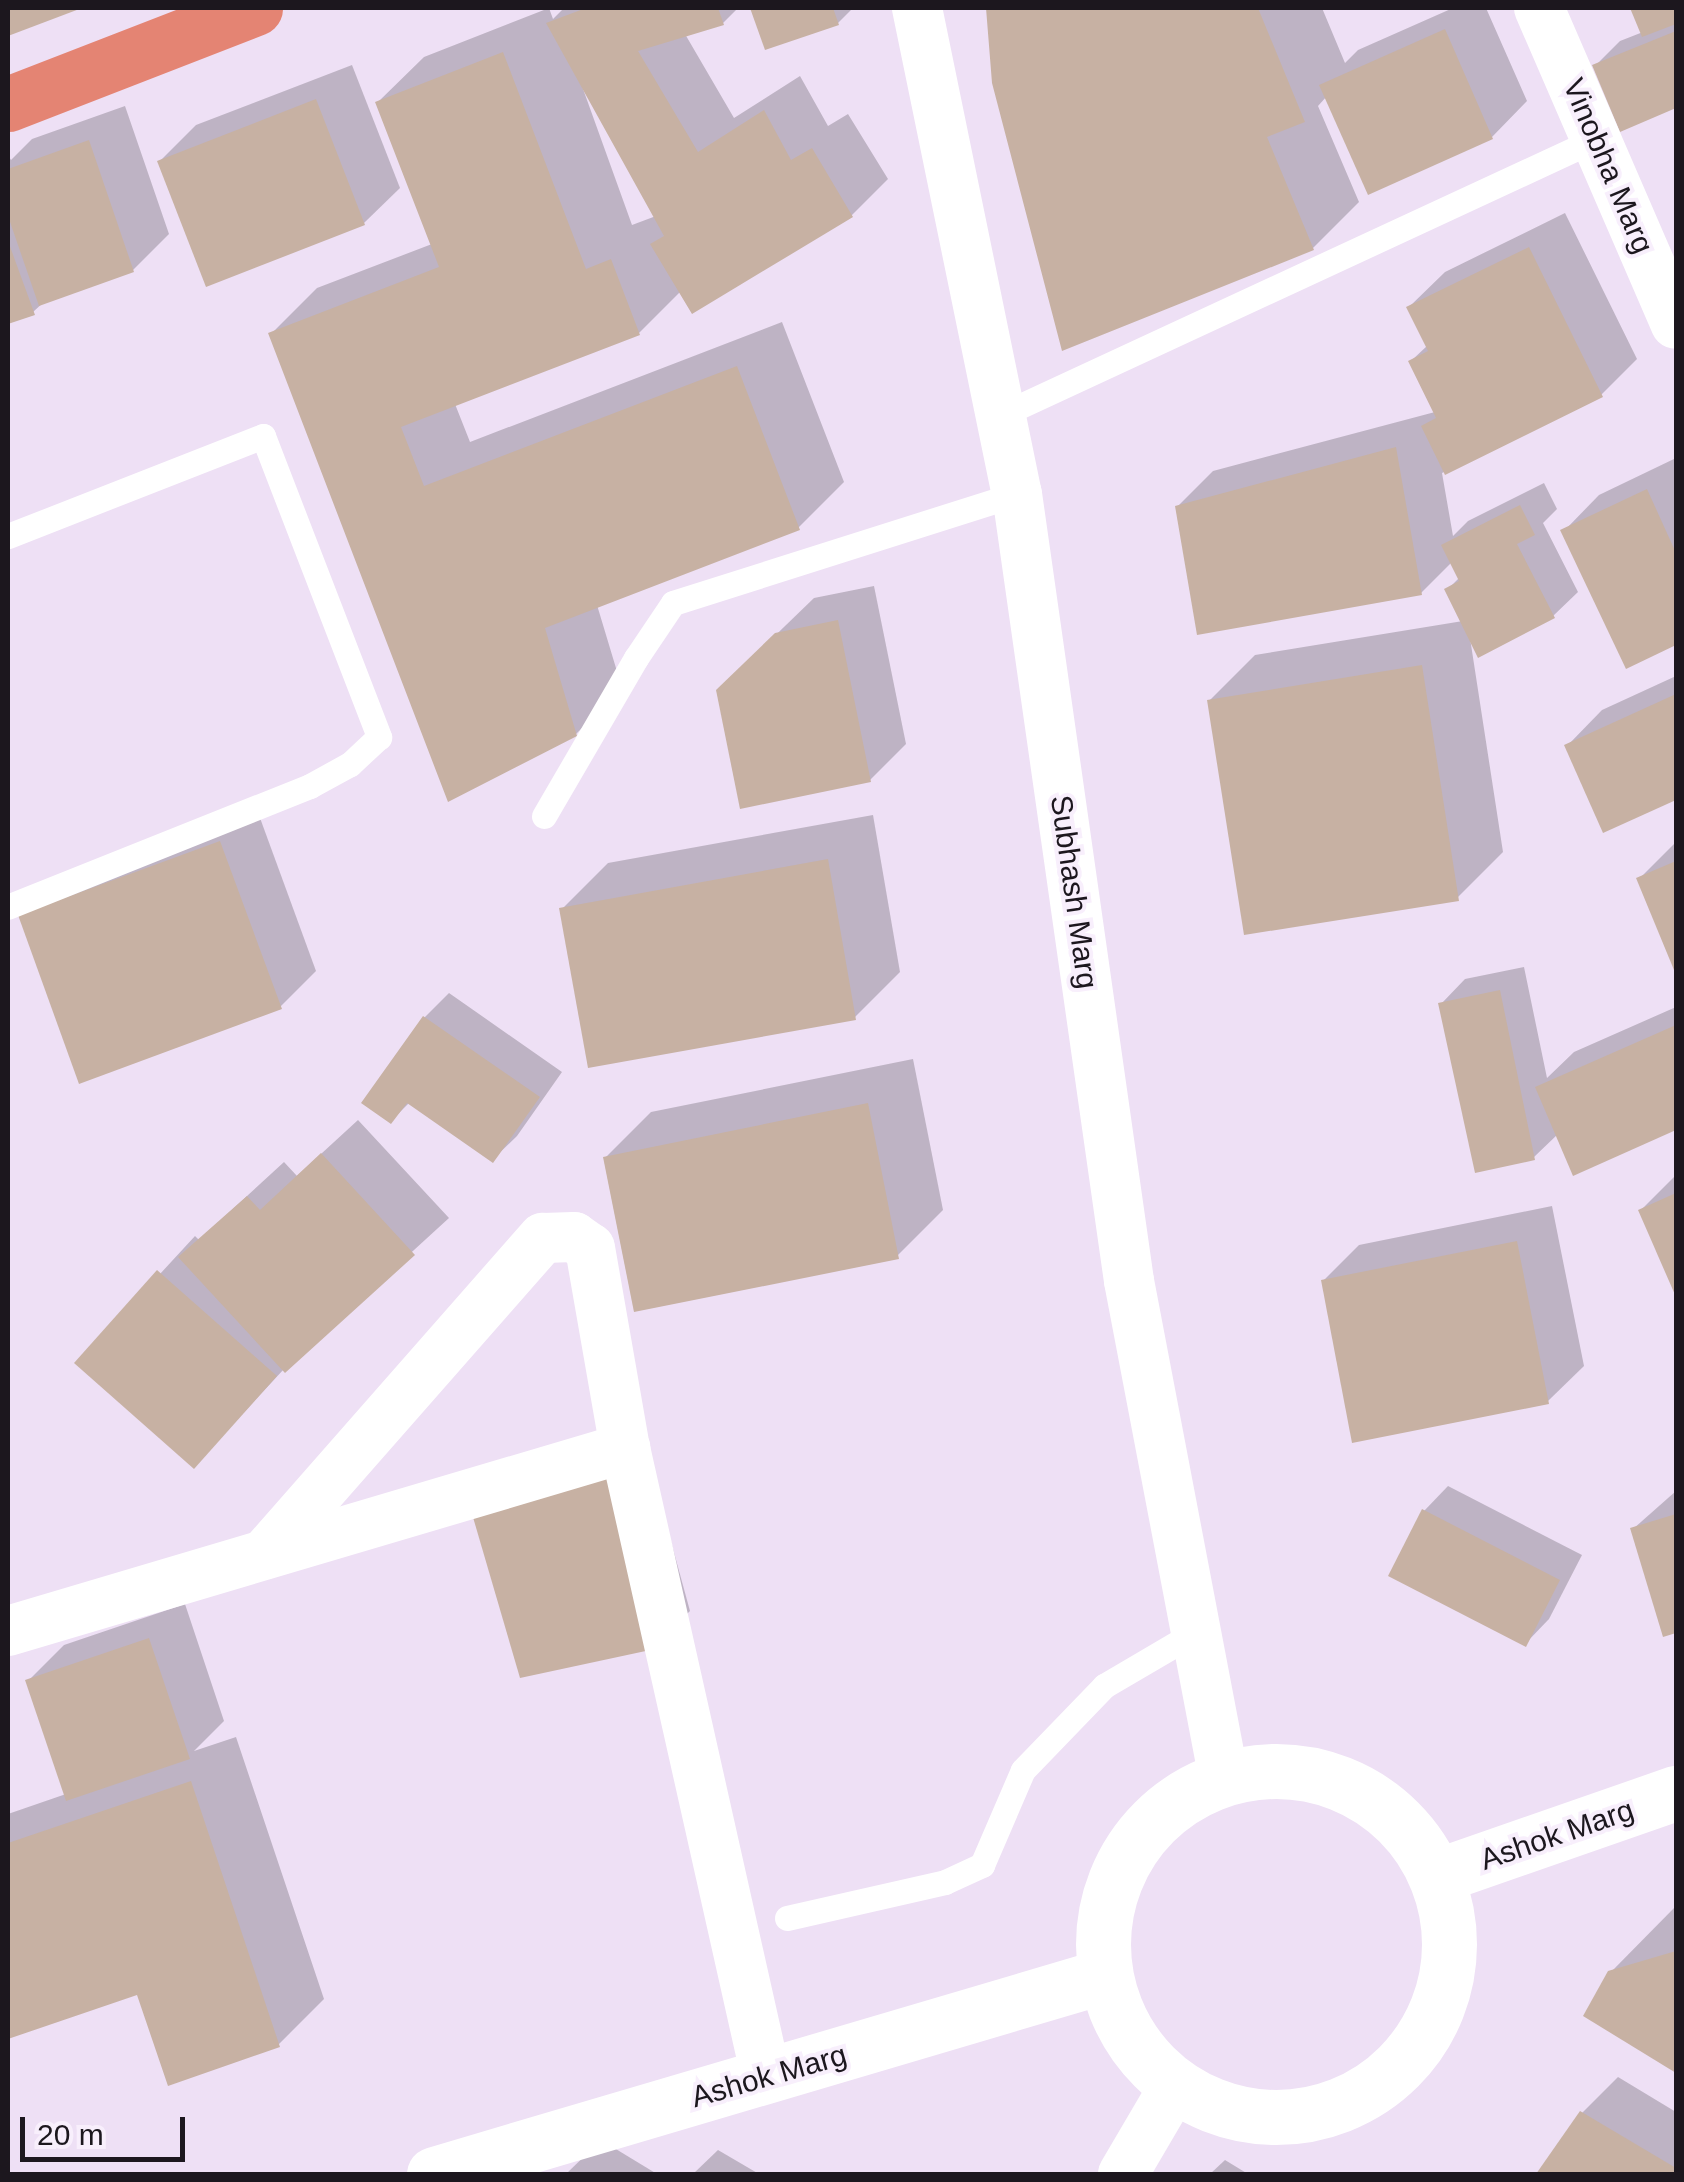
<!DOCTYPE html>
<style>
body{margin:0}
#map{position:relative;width:1684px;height:2182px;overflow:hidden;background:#eee0f5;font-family:Arial,sans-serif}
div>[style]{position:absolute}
.shadow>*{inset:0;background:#0003}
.building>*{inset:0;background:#c7b1a3}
.service>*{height:25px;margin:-12.5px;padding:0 12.5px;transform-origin:12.5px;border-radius:12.5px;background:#fff}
.minor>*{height:50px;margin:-25px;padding:0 25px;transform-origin:25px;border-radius:25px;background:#fff}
.tertiary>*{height:55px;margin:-27.5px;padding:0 27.5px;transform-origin:27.5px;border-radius:27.5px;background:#fff}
.tertiary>.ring{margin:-27.5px;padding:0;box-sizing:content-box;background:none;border:55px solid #fff;border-radius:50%}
.trunk>*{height:55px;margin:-27.5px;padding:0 27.5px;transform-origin:27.5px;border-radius:27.5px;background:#e48473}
span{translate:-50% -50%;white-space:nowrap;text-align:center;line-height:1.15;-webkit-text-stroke:8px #f8effc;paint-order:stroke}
.street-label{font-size:30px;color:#1c171e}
.frame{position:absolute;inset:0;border:10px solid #1c171e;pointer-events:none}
.scale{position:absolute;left:20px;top:2117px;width:165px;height:45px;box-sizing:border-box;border:5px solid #1c171e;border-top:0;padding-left:12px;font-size:30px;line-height:35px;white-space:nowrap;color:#1c171e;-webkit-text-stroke:8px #f8effc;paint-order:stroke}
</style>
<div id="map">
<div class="shadow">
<i style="clip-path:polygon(evenodd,549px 8px,553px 19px,564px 8px,738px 8px,723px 23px,685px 34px,734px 118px,800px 76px,828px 126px,848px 114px,888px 179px,852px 215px,681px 291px,639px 333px,455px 404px,470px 442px,782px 322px,844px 482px,798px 528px,597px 605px,622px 688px,576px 734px,271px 334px,317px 288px,432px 244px,378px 102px,424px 57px,549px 8px,578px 75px,656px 216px,632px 225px,578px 75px)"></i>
<i style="clip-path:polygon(753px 8px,853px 8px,838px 23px,766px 47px)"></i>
<i style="clip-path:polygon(988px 8px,1322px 8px,1345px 63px,1358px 50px,1453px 8px,1486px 8px,1527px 101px,1492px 137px,1327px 96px,1318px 106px,1359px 202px,1313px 248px,994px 83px)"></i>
<i style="clip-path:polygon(1633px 8px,1676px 8px,1676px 106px,1621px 128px,1595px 66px,1620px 41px,1643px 32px)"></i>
<i style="clip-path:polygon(352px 65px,400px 188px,364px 223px,160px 161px,196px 125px)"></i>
<i style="clip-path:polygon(125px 106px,169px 234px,133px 270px,45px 301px,33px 312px,8px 322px,8px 155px,11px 160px,32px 139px)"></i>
<i style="clip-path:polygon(1565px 213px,1637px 359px,1601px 395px,1442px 473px,1453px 536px,1468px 521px,1544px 483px,1557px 509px,1543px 523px,1578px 592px,1553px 616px,1470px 638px,1503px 852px,1457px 898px,1210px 700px,1255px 655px,1463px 621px,1447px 590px,1460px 577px,1452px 562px,1421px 593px,1177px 507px,1213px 471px,1435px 412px,1411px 361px,1428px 345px,1409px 307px,1445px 272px)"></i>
<i style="clip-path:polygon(1676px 458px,1676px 642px,1628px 665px,1564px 531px,1599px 495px)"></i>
<i style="clip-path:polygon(874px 586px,906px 744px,870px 780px,755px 655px,814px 598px)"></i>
<i style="clip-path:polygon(1676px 676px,1676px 797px,1604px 830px,1567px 746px,1602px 710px)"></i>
<i style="clip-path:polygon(256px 807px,316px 971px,280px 1007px,21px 916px)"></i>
<i style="clip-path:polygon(873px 815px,900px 972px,854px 1018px,562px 909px,608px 863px)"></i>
<i style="clip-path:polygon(1676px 842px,1676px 966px,1675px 967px,1639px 879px)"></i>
<i style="clip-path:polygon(1524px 967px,1547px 1078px,1574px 1052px,1676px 1007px,1676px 1128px,1574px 1172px,1558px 1134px,1534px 1157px,1441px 1004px,1465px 979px)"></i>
<i style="clip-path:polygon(449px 993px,562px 1072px,517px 1136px,492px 1160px,410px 1102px,391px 1121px,364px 1102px,425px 1017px)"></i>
<i style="clip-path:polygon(913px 1059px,943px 1210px,897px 1256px,605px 1158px,651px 1112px)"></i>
<i style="clip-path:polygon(358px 1120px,449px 1218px,284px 1369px,194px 1466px,78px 1363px,195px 1236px,199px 1240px,284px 1162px,297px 1176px)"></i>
<i style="clip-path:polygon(1676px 1175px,1676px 1291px,1641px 1210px)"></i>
<i style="clip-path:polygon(1552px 1206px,1584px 1366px,1548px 1401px,1323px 1281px,1359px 1245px)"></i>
<i style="clip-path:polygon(643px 1439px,690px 1611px,654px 1646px)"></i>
<i style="clip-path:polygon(1448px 1486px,1582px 1555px,1549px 1619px,1525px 1644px,1424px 1511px)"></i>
<i style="clip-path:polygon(1676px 1491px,1676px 1631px,1664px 1634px,1633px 1529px)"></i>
<i style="clip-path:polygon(185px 1604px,224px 1721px,194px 1751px,236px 1737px,324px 1999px,278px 2045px,139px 1992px,8px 2036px,8px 1814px,66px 1794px,28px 1681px,64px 1645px)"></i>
<i style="clip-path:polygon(1676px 1906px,1676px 2070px,1586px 2015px,1610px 1973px)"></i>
<i style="clip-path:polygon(1618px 2077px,1676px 2112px,1676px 2174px,1539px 2174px,1582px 2113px)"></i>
<i style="clip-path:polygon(601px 2140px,657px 2174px,566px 2174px)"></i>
<i style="clip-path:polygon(718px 2150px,759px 2174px,693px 2174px)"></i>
<i style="clip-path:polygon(1225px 2160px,1248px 2174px,1210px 2174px)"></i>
</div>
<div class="building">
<i style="clip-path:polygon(8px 8px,82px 8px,8px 36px)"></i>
<i style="clip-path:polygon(586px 8px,718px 8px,724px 25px,638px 51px,698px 152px,764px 110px,791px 160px,812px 148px,853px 217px,692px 314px,650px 244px,664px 236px,546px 23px)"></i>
<i style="clip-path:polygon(750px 8px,833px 8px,839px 25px,765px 50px)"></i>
<i style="clip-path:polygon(986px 8px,1258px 8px,1305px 122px,1267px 137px,1314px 250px,1062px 351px,992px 83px)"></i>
<i style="clip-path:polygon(1630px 8px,1676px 8px,1676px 24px,1642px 37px)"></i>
<i style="clip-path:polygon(1445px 29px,1493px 139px,1368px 195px,1319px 85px)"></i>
<i style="clip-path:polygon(1676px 31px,1676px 108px,1620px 132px,1592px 65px)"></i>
<i style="clip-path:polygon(503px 52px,586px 269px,611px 259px,640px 335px,401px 427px,424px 486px,737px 366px,800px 530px,545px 628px,577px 736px,448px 802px,268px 333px,439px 267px,375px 102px)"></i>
<i style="clip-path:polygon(316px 99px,365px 225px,206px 287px,157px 161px)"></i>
<i style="clip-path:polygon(89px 140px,134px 272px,39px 306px,8px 216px,8px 169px)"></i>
<i style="clip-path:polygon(8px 241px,35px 315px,8px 324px)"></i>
<i style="clip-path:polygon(1529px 247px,1603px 397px,1445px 475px,1421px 426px,1436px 418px,1408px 361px,1428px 351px,1406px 307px)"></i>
<i style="clip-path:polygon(1396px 447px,1422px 595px,1197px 635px,1175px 506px)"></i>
<i style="clip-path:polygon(1647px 489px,1676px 553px,1676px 645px,1626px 669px,1560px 530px)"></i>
<i style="clip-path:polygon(1520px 505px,1535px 535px,1517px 544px,1555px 618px,1478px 658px,1444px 589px,1459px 581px,1441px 545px)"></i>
<i style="clip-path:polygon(838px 620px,871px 782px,740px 809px,716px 690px,775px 633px)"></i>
<i style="clip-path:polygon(1422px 665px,1459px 901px,1244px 935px,1207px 700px)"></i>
<i style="clip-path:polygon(1676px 694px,1676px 800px,1603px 833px,1564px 745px)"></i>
<i style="clip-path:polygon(220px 841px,282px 1009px,79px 1084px,18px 915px)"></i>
<i style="clip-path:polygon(828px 859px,856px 1020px,588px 1068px,559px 908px)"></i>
<i style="clip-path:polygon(1676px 861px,1676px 969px,1674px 970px,1636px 878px)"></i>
<i style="clip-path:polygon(1500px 990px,1535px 1160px,1475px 1173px,1438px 1003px)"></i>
<i style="clip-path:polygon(423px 1016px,540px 1097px,493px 1163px,407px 1103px,391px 1124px,361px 1103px)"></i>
<i style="clip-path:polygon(1676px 1025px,1676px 1130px,1573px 1176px,1535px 1087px)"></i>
<i style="clip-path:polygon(868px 1103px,899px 1259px,634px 1312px,603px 1157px)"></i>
<i style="clip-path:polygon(321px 1153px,415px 1255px,285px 1373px,178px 1257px,247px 1196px,260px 1210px)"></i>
<i style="clip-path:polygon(1676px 1193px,1676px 1297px,1638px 1210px)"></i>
<i style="clip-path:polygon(1517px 1241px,1549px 1404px,1352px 1443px,1321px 1280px)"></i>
<i style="clip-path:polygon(157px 1270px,277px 1376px,194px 1469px,74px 1363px)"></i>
<i style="clip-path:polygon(608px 1473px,655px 1649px,520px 1678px,470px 1507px)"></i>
<i style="clip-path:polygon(1422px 1509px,1560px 1580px,1526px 1647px,1388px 1576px)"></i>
<i style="clip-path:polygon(1676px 1514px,1676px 1633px,1663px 1637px,1630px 1528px)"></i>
<i style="clip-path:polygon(149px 1638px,190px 1759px,66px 1801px,25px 1680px)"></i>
<i style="clip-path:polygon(191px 1781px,280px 2047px,168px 2086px,137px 1995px,8px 2039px,8px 1843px)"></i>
<i style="clip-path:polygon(1676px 1951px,1676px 2073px,1583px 2016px,1608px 1971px)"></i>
<i style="clip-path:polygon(1580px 2111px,1676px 2168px,1676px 2174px,1536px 2174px)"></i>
</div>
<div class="service">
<i style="left:1001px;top:415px;width:656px;rotate:-24.88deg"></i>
<i style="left:8px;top:536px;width:274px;rotate:-21.4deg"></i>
<i style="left:263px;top:436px;width:323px;rotate:68.9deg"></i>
<i style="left:379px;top:737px;width:40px;rotate:137deg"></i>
<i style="left:350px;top:764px;width:46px;rotate:151.2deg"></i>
<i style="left:310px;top:786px;width:325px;rotate:158.2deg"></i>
<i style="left:544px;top:816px;width:183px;rotate:-59.8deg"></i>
<i style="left:636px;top:658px;width:66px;rotate:-56.1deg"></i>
<i style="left:673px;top:603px;width:361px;rotate:-17.6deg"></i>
<i style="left:787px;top:1918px;width:162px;rotate:-12.8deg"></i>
<i style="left:945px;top:1882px;width:41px;rotate:-24.7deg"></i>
<i style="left:982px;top:1865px;width:103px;rotate:-66.7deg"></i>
<i style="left:1023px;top:1770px;width:117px;rotate:-46deg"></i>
<i style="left:1104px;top:1686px;width:107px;rotate:-30.4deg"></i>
</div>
<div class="minor">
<i style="left:917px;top:8px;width:496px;rotate:78.4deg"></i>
<i style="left:1017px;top:494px;width:795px;rotate:81.9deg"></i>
<i style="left:1129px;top:1281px;width:507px;rotate:79.2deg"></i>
<i style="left:1539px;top:8px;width:344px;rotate:66.6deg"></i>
<i style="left:265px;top:1554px;width:421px;rotate:-48.7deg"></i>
<i style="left:543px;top:1238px;width:31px;rotate:-2deg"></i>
<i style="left:574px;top:1237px;width:19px;rotate:35deg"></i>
<i style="left:590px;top:1248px;width:203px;rotate:80.1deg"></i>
<i style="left:625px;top:1448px;width:644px;rotate:77.35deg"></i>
<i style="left:8px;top:1631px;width:644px;rotate:-16.52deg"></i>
<i style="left:1123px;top:2174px;width:101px;rotate:-59.6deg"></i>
</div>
<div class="tertiary">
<i class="ring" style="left:1103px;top:1771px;width:291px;height:291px"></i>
<i style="left:1437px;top:1876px;width:253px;rotate:-19.2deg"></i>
<i style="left:434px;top:2174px;width:699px;rotate:-16.46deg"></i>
</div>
<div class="trunk">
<i style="left:8px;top:104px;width:265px;rotate:-21.2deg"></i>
</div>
<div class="street-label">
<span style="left:1608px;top:166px;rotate:67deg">Vinobha Marg</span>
<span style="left:1074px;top:892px;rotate:82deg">Subhash Marg</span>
<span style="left:1557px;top:1835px;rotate:-19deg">Ashok Marg</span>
<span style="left:769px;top:2076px;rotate:-16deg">Ashok Marg</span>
</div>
<div class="frame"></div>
<div class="scale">20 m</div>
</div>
